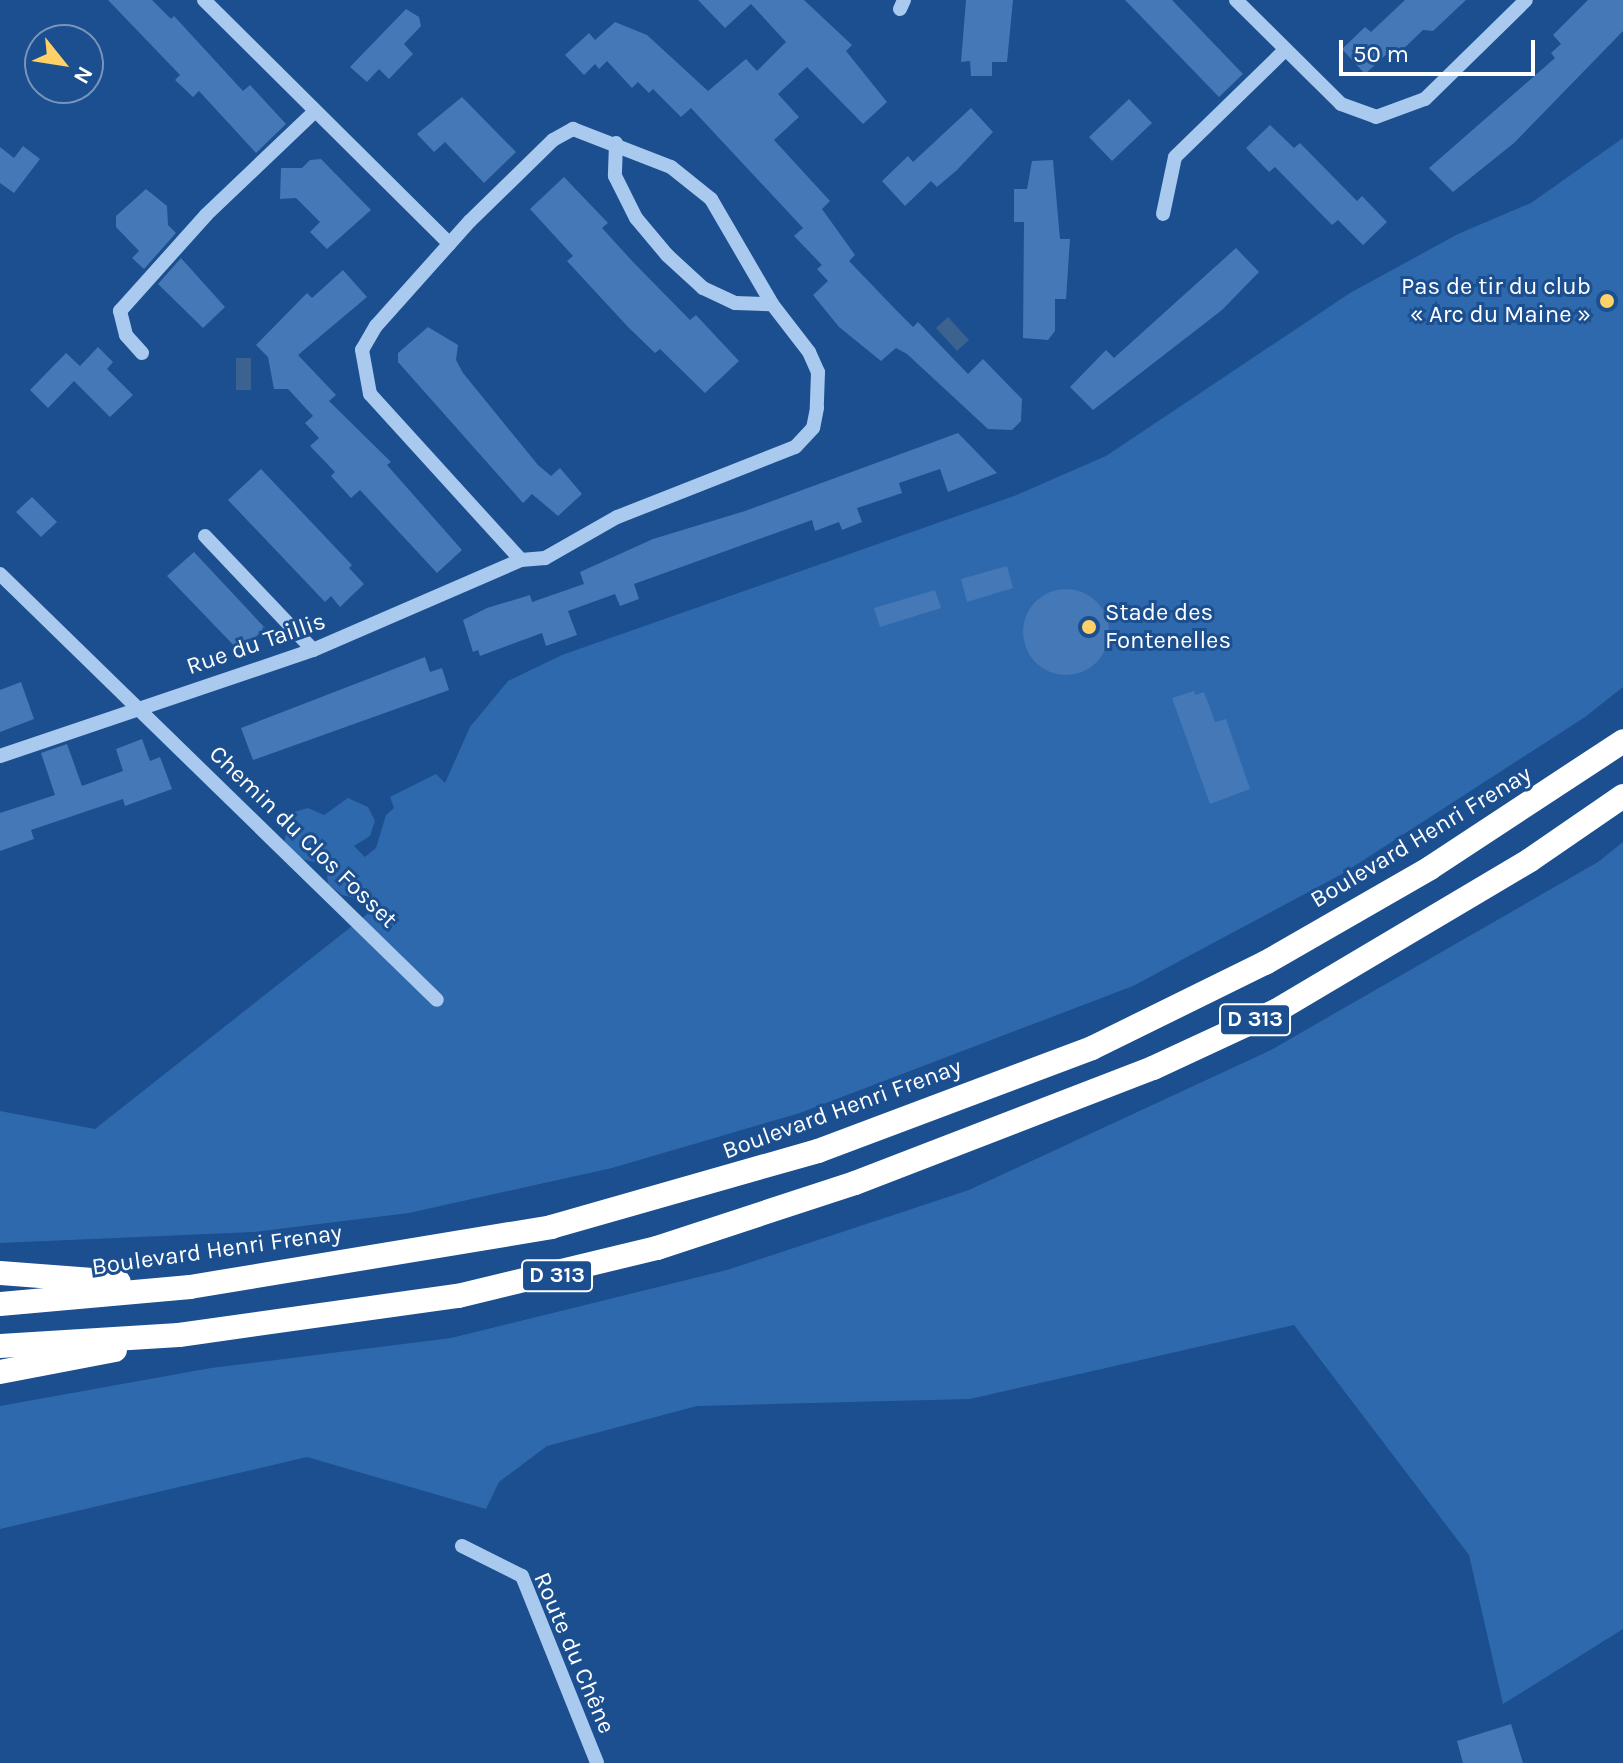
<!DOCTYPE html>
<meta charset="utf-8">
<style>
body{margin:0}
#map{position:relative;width:1623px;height:1763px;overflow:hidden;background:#1b4f8f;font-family:Karla,sans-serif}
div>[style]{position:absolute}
.green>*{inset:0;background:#2e69ad}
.water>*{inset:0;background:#3c6290}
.building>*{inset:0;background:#4478b7}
.round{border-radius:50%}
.minor>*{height:14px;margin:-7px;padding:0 7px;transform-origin:7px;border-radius:7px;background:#a9c9ee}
.highway>*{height:24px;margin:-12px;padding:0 12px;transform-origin:12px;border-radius:12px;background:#fff}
.dots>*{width:22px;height:22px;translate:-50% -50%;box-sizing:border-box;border:4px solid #1b4f8f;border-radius:50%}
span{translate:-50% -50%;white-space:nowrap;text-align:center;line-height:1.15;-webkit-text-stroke:6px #1b4f8f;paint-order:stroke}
.shield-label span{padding:2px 6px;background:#1b4f8f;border:2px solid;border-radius:6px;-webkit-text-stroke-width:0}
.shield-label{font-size:22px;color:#fff;font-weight:700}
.poi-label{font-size:24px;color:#fff}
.right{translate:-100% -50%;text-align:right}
.left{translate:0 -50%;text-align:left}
.street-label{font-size:24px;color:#fff}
.north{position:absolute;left:24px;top:24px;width:80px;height:80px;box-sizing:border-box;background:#1b4f8f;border:2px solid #7695bc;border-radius:50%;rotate:120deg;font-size:22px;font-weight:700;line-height:32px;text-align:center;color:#fff}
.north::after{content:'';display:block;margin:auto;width:28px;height:36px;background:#ffd166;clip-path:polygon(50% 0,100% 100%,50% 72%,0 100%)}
.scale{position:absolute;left:1339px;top:40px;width:196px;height:36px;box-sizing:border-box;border:4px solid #fff;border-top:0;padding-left:10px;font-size:24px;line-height:28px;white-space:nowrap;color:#fff;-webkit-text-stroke:6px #1b4f8f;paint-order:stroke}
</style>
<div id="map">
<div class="green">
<i style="clip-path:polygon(1623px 138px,1623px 687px,1585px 717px,1342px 874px,1133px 986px,800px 1113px,612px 1168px,409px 1213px,253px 1232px,0 1243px,0 1111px,95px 1129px,380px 904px,342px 895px,328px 884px,326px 865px,298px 858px,284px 843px,291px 813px,308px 808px,324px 815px,348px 798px,368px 807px,375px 821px,370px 836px,354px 846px,365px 857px,376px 848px,386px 815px,394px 808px,390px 797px,436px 774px,445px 783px,470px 727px,508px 681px,562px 655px,1014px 496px,1106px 456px,1350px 293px,1458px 234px,1531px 203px)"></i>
<i style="clip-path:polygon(1623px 842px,1623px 1629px,1503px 1704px,1469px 1555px,1294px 1325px,970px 1399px,697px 1406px,547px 1446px,499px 1482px,486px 1509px,307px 1457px,0 1529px,0 1406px,211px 1368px,451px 1338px,727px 1270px,969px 1190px,1271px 1050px,1598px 862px)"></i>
</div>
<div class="water">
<i style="clip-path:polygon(948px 317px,969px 340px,957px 351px,936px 328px)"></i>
<i style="clip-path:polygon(236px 358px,251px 358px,251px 390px,236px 390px)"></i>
</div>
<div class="building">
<i style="clip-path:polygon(108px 0,152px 0,171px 19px,174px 16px,243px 91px,250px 85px,286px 124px,256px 153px,199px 91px,193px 97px,175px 80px,180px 75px)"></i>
<i style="clip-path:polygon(698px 0,804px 0,852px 45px,846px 51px,887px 102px,863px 124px,807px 67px,778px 94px,799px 117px,774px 140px,830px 201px,822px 209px,855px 255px,849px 261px,898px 312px,913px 327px,918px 322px,968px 374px,983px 359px,1022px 399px,1021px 421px,1012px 430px,988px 429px,907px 354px,896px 348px,881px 361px,839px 327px,813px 295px,828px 281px,817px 269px,822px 265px,794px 236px,803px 228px,691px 108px,681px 117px,653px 89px,649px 93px,638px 82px,632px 88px,607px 61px,599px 69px,595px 64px,584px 75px,565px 55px,589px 33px,595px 40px,615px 22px,647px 35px,708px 91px,746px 59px,757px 71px,786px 42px,751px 4px,725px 28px)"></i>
<i style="clip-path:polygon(966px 0,1013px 0,1007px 62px,992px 62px,992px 76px,971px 76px,970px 61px,961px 62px)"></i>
<i style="clip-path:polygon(1125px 0,1172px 0,1243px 74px,1219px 97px)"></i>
<i style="clip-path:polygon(1405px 0,1466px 0,1433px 31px,1423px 30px,1395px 57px,1390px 51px,1365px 74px,1342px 49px,1365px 27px,1371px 32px)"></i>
<i style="clip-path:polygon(1588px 0,1623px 0,1623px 31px,1514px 143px,1453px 192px,1429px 168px,1555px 58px,1551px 53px,1561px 44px,1553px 35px)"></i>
<i style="clip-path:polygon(406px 9px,419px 17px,421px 26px,404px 44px,413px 54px,389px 79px,379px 69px,367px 82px,350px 67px)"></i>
<i style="clip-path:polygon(462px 97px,516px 152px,484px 183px,445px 142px,434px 152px,417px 134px)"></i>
<i style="clip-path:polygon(1129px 99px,1152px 123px,1112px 161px,1089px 137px)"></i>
<i style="clip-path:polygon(971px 108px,993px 132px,957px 170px,937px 187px,931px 181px,905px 206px,882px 181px,908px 156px,913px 162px)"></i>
<i style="clip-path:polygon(1270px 125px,1294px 148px,1300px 143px,1357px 201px,1362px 196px,1387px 222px,1363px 245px,1338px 220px,1332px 225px,1275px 167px,1269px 172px,1246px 148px)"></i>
<i style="clip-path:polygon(23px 146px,40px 159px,14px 193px,0 183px,0 147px,14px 158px)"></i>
<i style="clip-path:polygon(321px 159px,371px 210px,327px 249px,310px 232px,320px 222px,296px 198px,280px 199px,281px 168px,302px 168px,310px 160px)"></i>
<i style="clip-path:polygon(1053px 160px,1060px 239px,1070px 239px,1066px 299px,1055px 299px,1055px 331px,1048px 340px,1023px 338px,1024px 222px,1014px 222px,1014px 189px,1027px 189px,1032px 161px)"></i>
<i style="clip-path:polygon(564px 177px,608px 223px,602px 228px,634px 263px,690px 320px,696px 315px,739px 361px,705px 393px,660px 349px,655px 353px,628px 327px,567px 261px,573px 256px,530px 209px)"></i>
<i style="clip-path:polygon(146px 189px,167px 206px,168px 225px,176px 233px,144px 269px,132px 258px,139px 251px,116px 227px,116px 216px)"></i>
<i style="clip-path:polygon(1236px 248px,1259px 272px,1222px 310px,1093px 410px,1070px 387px,1106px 350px,1114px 358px)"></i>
<i style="clip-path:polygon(181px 258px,225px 307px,203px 328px,158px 284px)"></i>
<i style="clip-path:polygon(343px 270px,367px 297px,298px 355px,336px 395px,329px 401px,391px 462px,387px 465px,462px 550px,437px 573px,360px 490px,351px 498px,331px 476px,335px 472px,310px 446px,319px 438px,305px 423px,313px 416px,288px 389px,274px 389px,268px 357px,256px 345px,307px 293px,312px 298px)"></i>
<i style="clip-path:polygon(428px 327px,458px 345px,456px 360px,463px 373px,538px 465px,551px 476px,560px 468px,582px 494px,558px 516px,532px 494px,523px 503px,398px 362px,398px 353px)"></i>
<i style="clip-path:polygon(98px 347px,113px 362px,107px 369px,133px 395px,110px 417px,74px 381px,48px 408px,30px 390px,66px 353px,80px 366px)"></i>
<i style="clip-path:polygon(958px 433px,997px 473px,948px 492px,940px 469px,899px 483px,902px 493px,857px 508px,862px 522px,842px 530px,839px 522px,815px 531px,812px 520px,634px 584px,639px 599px,620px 606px,615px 594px,568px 611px,577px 635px,546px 646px,542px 633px,480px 656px,478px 650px,473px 652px,463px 620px,487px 608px,530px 595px,532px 602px,584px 584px,580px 572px,653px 539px,745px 511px)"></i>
<i style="clip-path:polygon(261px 469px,352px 565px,349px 568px,364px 584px,340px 607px,331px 596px,325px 602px,228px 500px)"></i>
<i style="clip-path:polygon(32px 497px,57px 522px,41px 537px,16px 512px)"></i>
<i style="clip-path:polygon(194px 552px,265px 628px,240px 652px,167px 576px)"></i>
<i style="clip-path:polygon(1007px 566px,1013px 588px,967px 602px,961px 579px)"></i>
<i class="round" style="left:1023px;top:589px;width:86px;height:86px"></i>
<i style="clip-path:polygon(935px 590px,941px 608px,880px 627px,874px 608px)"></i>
<i style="clip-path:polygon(425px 657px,430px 672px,442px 668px,449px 690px,253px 760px,241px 728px)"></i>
<i style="clip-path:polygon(21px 682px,34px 719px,0 732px,0 690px)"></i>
<i style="clip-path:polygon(1194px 691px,1195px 695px,1204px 692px,1215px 722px,1226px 719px,1250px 789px,1210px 804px,1172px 698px)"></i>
<i style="clip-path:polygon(142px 739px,150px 761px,160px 757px,172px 789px,125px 806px,123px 799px,31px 830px,34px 839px,0 851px,0 813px,55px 795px,41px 753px,67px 744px,82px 786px,123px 771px,116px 749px)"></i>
<i style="clip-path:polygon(1511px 1724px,1523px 1763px,1463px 1763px,1457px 1741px)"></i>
</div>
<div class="minor">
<i style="left:204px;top:0;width:346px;rotate:44.8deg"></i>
<i style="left:1236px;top:0;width:148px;rotate:44.7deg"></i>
<i style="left:1341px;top:104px;width:37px;rotate:20deg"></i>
<i style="left:1376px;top:117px;width:52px;rotate:-20.2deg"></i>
<i style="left:1425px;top:99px;width:141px;rotate:-44.4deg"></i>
<i style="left:900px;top:9px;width:10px;rotate:-66deg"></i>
<i style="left:573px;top:129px;width:105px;rotate:21.2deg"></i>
<i style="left:671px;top:167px;width:51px;rotate:38.7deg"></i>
<i style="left:711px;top:199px;width:121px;rotate:59.8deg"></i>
<i style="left:772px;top:304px;width:61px;rotate:52.4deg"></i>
<i style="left:809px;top:352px;width:22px;rotate:66deg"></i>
<i style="left:818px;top:372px;width:36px;rotate:92deg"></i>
<i style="left:817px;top:408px;width:20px;rotate:101deg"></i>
<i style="left:813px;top:428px;width:26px;rotate:133deg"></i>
<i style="left:795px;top:447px;width:191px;rotate:158.5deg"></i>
<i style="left:617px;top:517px;width:83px;rotate:150.3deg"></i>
<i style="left:545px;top:558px;width:24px;rotate:175deg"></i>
<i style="left:521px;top:560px;width:224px;rotate:-132.3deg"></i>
<i style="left:370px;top:394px;width:45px;rotate:-100.3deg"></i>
<i style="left:362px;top:350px;width:28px;rotate:-60deg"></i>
<i style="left:376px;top:326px;width:141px;rotate:-48.2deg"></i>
<i style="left:470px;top:221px;width:116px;rotate:-44.3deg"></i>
<i style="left:553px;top:140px;width:23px;rotate:-29deg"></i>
<i style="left:616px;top:143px;width:33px;rotate:92deg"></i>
<i style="left:615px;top:176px;width:47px;rotate:63.4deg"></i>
<i style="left:636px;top:218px;width:48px;rotate:50deg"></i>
<i style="left:667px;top:255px;width:49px;rotate:42.5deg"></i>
<i style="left:703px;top:288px;width:35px;rotate:25deg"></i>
<i style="left:735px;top:303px;width:37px;rotate:2deg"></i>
<i style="left:1163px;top:214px;width:58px;rotate:-78.1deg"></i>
<i style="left:1175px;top:157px;width:152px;rotate:-44.2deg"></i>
<i style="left:142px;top:353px;width:24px;rotate:-132deg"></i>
<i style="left:126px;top:335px;width:25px;rotate:-104deg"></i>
<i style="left:120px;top:311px;width:129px;rotate:-48.1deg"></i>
<i style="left:206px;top:215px;width:149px;rotate:-43.6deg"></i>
<i style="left:205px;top:536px;width:157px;rotate:46.5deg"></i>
<i style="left:0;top:574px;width:610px;rotate:44.27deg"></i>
<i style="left:0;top:756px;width:330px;rotate:-18.7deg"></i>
<i style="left:313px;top:650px;width:227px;rotate:-23.4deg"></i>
<i style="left:462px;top:1546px;width:67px;rotate:26.6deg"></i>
<i style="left:522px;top:1576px;width:201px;rotate:68.1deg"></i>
</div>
<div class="highway">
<i style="left:0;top:1273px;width:119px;rotate:4.3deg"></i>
<i style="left:0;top:1304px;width:191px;rotate:-5.1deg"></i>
<i style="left:190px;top:1287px;width:366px;rotate:-9.4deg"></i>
<i style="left:551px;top:1227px;width:278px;rotate:-15.9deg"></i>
<i style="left:818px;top:1151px;width:293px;rotate:-20.6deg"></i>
<i style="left:1092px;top:1048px;width:193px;rotate:-26.2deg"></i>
<i style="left:1265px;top:963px;width:190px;rotate:-29.9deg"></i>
<i style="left:1430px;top:868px;width:231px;rotate:-33.3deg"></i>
<i style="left:0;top:1346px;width:179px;rotate:-3.5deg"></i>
<i style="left:179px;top:1335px;width:282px;rotate:-8deg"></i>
<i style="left:458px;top:1296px;width:205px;rotate:-13.6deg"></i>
<i style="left:657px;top:1248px;width:208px;rotate:-18.2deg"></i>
<i style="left:855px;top:1183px;width:319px;rotate:-21.1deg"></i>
<i style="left:1153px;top:1068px;width:136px;rotate:-24.9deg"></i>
<i style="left:1276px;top:1011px;width:295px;rotate:-30.7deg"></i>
<i style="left:1530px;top:860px;width:113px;rotate:-34.5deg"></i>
<i style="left:0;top:1372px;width:117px;rotate:-10.8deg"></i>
</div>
<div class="dots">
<i style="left:1607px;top:301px;background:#ffd166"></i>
<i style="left:1089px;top:627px;background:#ffd166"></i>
</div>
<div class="shield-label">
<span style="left:1255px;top:1020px">D 313</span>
<span style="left:557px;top:1276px">D 313</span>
</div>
<div class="poi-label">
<span class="right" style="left:1591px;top:301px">Pas de tir du club<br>« Arc du Maine »</span>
<span class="left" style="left:1105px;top:627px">Stade des<br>Fontenelles</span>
</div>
<div class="street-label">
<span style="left:256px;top:644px;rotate:-19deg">Rue du Taillis</span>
<span style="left:303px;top:837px;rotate:44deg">Chemin du Clos Fosset</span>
<span style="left:1421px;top:837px;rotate:-31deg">Boulevard Henri Frenay</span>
<span style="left:842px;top:1109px;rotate:-20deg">Boulevard Henri Frenay</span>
<span style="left:217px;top:1250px;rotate:-8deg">Boulevard Henri Frenay</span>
<span style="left:574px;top:1653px;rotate:67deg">Route du Chêne</span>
</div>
<div class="north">N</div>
<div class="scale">50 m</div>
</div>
